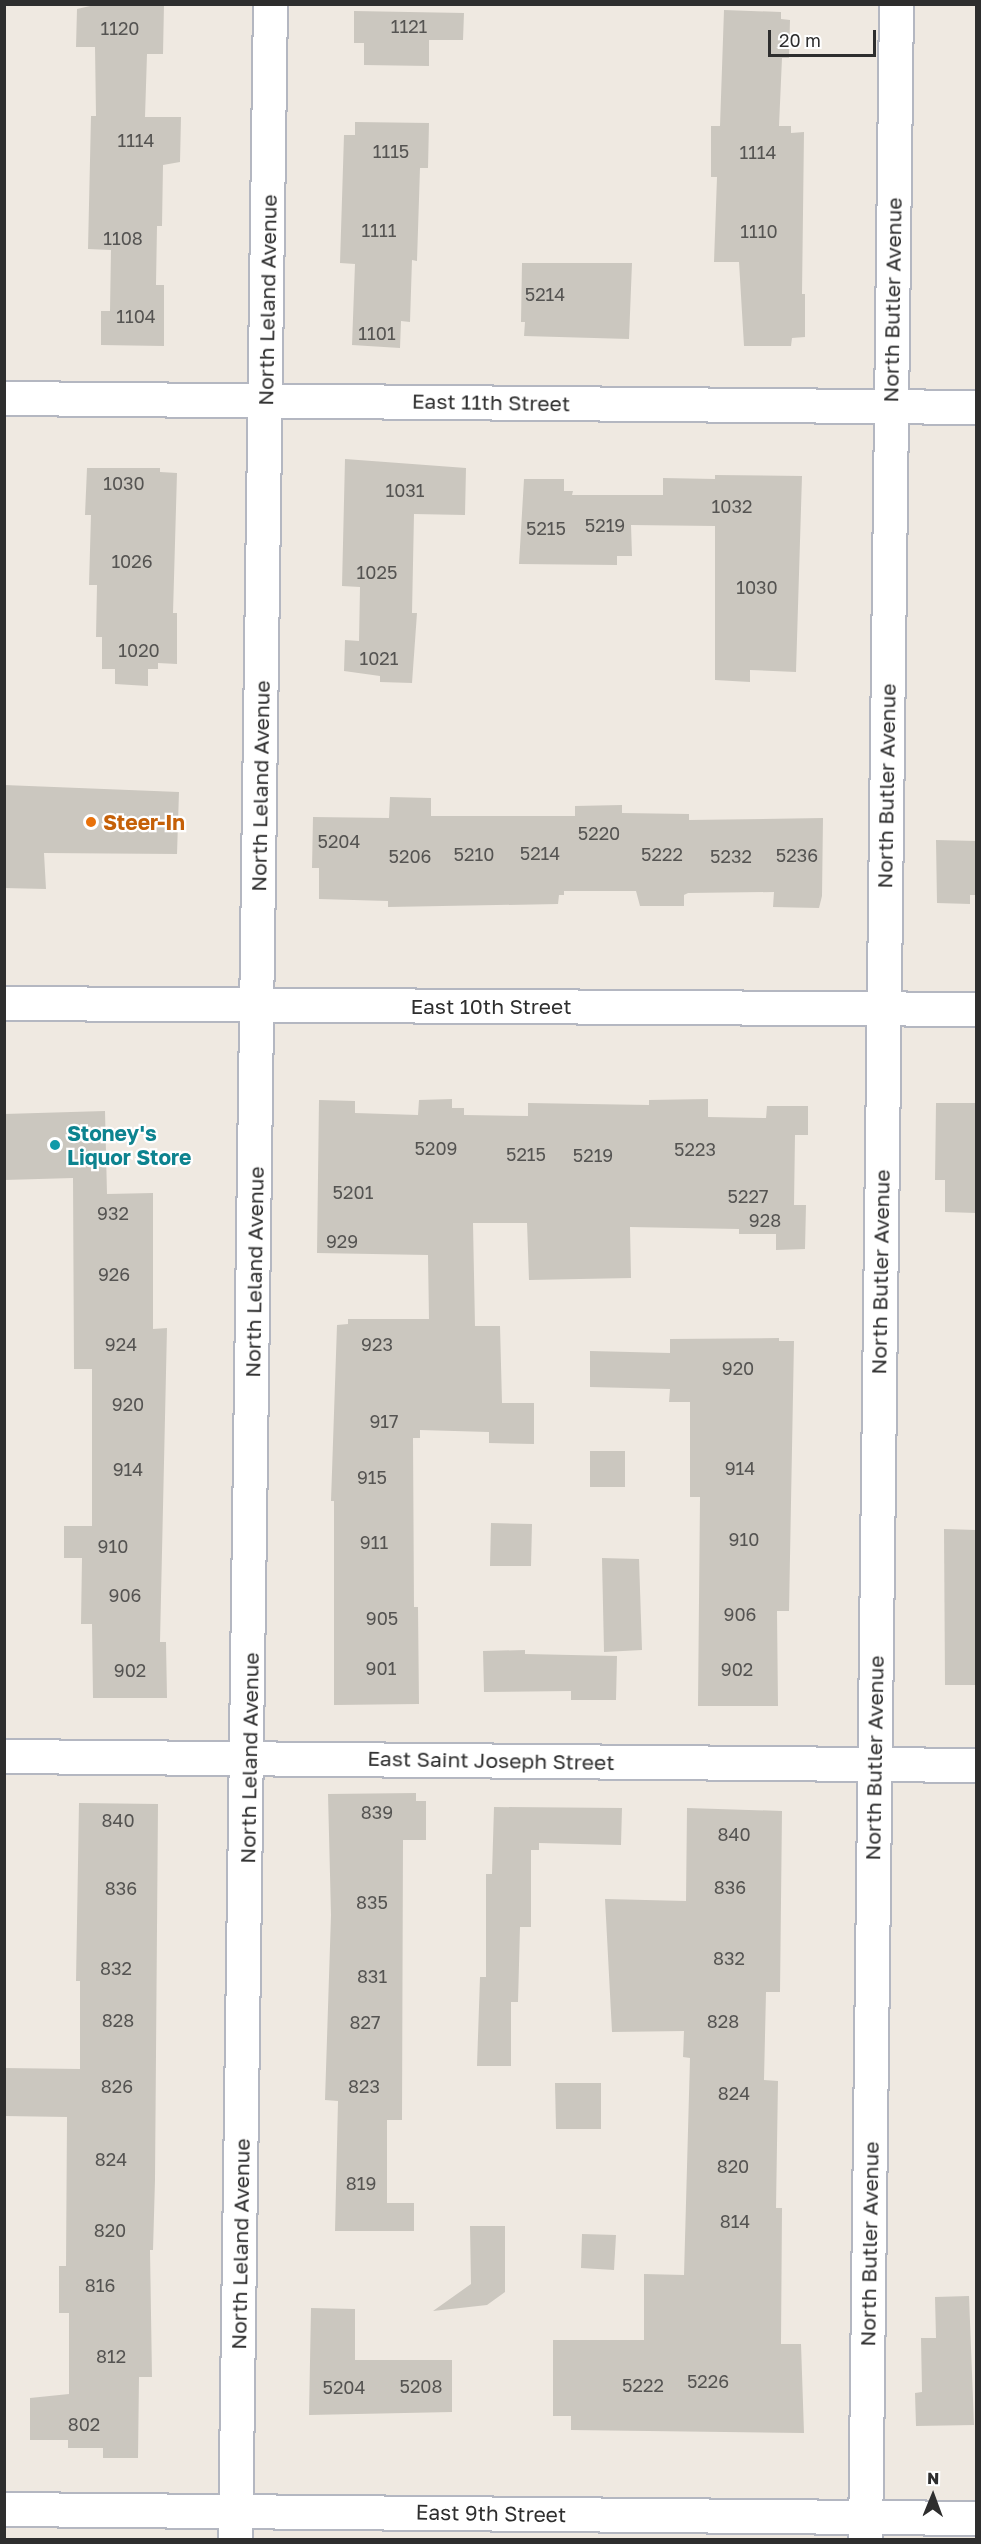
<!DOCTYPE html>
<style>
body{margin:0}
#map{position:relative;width:981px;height:2544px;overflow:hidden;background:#efe9e1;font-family:"Golos Text",sans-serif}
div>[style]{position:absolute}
.building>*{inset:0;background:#cbc7bf}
.roads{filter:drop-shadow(2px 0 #b4b7c1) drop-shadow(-2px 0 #b4b7c1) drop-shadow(0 2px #b4b7c1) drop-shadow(0 -2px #b4b7c1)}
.minor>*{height:33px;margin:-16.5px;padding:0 16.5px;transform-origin:16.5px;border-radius:16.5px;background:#fff}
.secondary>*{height:33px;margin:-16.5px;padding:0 16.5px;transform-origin:16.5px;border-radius:16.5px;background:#fff}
.dots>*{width:16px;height:16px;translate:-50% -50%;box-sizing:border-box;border:3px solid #fff;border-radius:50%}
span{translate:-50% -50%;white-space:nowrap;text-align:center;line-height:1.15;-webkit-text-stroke:4.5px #fff;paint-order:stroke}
.number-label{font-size:18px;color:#555452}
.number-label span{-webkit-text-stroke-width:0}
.street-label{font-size:21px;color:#2e2e2e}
.food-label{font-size:21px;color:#c56008;font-weight:700}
.left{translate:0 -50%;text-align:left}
.culture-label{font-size:21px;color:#0d838f;font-weight:700}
.frame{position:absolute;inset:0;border:6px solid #2e2e2e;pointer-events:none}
.north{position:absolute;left:903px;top:2466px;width:60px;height:60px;-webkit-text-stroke:4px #fff;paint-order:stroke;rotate:1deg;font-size:16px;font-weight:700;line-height:24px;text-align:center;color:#2e2e2e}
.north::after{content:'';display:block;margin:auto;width:21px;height:27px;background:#2e2e2e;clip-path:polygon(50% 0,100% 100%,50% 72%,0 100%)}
.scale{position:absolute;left:768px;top:30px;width:108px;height:27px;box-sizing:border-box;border:3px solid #2e2e2e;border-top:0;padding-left:8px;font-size:18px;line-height:21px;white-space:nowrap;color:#2e2e2e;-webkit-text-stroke:4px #fff;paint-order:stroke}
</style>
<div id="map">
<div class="building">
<i style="clip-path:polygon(99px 4px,164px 4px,163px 54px,147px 54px,145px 117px,181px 117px,180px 162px,163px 165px,162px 226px,157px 226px,156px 285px,164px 285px,164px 346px,101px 345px,101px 311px,110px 311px,111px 250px,88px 249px,91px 116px,96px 116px,95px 47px,76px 47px,77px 9px)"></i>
<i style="clip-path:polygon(724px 10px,781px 12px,781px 19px,790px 20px,789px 58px,782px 58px,779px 126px,791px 126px,791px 133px,804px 132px,802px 294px,805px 294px,805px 337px,792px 338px,791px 346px,744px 346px,739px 262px,714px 262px,717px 177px,711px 177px,711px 126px,720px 126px)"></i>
<i style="clip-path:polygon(354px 11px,464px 13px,463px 40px,429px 40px,429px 66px,364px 65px,364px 43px,354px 43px)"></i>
<i style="clip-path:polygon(355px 122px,429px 123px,428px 168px,420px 168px,417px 261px,412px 260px,410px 322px,401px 321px,400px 348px,352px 345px,355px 264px,340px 263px,344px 135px,355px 135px)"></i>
<i style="clip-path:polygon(522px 263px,632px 263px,629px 339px,524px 336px,525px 322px,521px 322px)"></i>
<i style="clip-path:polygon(345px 459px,466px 468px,465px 515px,414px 514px,412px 613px,417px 613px,412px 683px,380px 682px,380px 676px,344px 671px,345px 640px,359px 641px,360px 587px,342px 586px)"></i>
<i style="clip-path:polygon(87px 468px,160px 468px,160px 472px,177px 473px,173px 613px,177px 613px,177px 664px,158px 663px,158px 669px,148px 669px,148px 686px,115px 684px,115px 669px,102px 669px,102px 637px,96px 637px,97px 585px,89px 585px,91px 515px,85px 515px)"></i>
<i style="clip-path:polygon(715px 475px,802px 476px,796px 672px,750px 670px,750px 682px,715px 680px,715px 526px,631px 525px,632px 556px,617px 556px,617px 565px,519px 564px,524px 479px,564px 479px,564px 491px,573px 491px,572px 495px,663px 495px,663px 478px,715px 479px)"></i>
<i style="clip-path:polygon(4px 785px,179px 792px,177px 854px,44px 853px,46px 889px,4px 888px)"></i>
<i style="clip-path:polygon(390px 797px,431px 798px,431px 816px,575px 816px,575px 806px,622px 805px,622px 813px,689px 814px,689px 820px,823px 818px,822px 896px,819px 908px,773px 907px,774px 892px,688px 893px,684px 895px,684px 906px,640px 906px,636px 891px,564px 891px,564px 895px,559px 895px,558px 904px,388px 907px,388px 901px,319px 899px,319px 868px,312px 868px,313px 817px,389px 818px)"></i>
<i style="clip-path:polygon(936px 840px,976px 841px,976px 895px,970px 895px,970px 904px,937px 903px)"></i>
<i style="clip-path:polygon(452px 1099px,452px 1108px,464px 1108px,464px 1115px,528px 1116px,528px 1103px,649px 1105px,649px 1100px,708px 1099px,708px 1117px,766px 1118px,767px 1106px,808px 1106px,808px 1135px,795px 1135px,794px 1205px,806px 1205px,805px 1249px,776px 1250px,776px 1234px,739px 1234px,739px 1229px,630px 1227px,631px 1278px,529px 1280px,527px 1223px,473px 1223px,475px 1326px,500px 1326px,502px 1403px,534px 1403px,534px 1444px,489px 1443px,489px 1432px,420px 1430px,420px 1438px,413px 1438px,414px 1607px,418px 1607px,419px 1704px,334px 1705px,334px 1501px,331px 1501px,337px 1325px,348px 1324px,348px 1319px,429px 1319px,428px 1255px,317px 1253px,319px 1100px,355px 1101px,355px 1113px,418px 1115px,419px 1100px)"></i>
<i style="clip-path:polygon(936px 1103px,976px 1103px,976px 1213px,945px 1212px,945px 1180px,935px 1180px)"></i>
<i style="clip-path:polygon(105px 1111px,107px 1194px,153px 1193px,153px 1329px,167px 1328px,160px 1642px,166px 1642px,167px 1698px,93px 1698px,92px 1624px,81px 1624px,82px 1558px,64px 1558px,64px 1526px,92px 1526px,92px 1369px,74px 1369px,73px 1178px,4px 1180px,4px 1114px)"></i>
<i style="clip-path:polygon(779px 1338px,779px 1341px,794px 1341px,789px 1611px,777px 1611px,778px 1706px,698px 1706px,700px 1497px,690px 1497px,690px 1402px,669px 1402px,670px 1389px,590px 1387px,590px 1351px,670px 1353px,670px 1339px)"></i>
<i style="clip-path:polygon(590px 1451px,625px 1451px,625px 1487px,590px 1487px)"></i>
<i style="clip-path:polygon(491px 1523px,532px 1524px,531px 1566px,490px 1566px)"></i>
<i style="clip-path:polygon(944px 1529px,976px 1530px,976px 1685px,945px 1685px)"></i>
<i style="clip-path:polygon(602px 1558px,639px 1559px,642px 1650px,604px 1652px)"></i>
<i style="clip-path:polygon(525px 1650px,525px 1654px,617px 1656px,616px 1700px,571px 1700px,571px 1691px,484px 1692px,483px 1651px)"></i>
<i style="clip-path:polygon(416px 1793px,416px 1801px,426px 1801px,426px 1840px,403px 1840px,402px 2120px,387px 2120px,387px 2203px,414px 2203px,414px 2231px,335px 2231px,338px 2101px,325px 2100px,331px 1915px,328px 1794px)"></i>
<i style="clip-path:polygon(79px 1803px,158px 1804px,155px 2180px,153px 2250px,150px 2250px,152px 2377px,139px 2377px,138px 2458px,103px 2458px,103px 2448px,68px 2448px,68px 2440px,30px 2440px,30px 2398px,69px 2394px,69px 2313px,59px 2313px,59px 2266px,66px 2266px,67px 2117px,4px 2116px,4px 2068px,80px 2069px,80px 1981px,76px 1981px)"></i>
<i style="clip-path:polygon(494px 1807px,622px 1808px,621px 1845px,539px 1843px,539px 1850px,531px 1850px,531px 1927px,520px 1927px,518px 2002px,511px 2002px,511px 2066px,477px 2066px,480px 1977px,486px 1977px,486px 1874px,492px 1874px)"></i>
<i style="clip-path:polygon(687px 1808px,782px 1811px,780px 1992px,766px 1992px,764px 2080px,778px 2081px,776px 2208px,782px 2208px,781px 2344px,801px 2344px,804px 2433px,571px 2430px,571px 2416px,553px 2416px,553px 2340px,644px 2340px,644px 2274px,684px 2275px,690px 2058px,683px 2057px,684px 2031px,612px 2032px,605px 1899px,686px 1901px)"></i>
<i style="clip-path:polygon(555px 2083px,601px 2083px,601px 2129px,556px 2129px)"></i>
<i style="clip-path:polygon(470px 2226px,505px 2226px,505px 2292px,487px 2305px,433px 2311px,471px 2284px)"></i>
<i style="clip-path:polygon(582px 2234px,616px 2235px,614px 2270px,581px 2268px)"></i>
<i style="clip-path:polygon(969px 2296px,974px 2425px,916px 2426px,915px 2393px,922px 2392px,921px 2338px,936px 2338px,935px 2297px)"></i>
<i style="clip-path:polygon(311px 2308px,355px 2309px,355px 2360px,452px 2360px,452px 2412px,309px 2415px)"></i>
</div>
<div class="roads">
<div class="minor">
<i style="left:4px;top:398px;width:972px;rotate:0.53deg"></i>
<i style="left:4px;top:1756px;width:972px;rotate:0.53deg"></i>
<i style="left:4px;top:2509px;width:972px;rotate:0.53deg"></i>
<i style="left:235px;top:2540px;width:2536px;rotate:-89.21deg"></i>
<i style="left:865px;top:2540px;width:2536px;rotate:-89.3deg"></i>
</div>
<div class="secondary">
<i style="left:4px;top:1003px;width:972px;rotate:0.35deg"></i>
</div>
</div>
<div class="dots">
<i style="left:91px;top:822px;background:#e8710a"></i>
<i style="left:55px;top:1145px;background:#0f9aa8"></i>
</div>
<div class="number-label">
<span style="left:409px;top:26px">1121</span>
<span style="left:120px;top:28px">1120</span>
<span style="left:136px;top:140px">1114</span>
<span style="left:391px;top:151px">1115</span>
<span style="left:758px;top:152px">1114</span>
<span style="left:379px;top:230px">1111</span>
<span style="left:759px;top:231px">1110</span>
<span style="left:123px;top:238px">1108</span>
<span style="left:545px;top:294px">5214</span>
<span style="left:136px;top:316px">1104</span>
<span style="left:377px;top:333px">1101</span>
<span style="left:124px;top:483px">1030</span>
<span style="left:405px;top:490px">1031</span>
<span style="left:732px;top:506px">1032</span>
<span style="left:605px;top:525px">5219</span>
<span style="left:546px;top:528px">5215</span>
<span style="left:132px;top:561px">1026</span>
<span style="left:377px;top:572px">1025</span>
<span style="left:757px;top:587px">1030</span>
<span style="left:139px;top:650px">1020</span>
<span style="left:379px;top:658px">1021</span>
<span style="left:599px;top:833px">5220</span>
<span style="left:339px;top:841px">5204</span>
<span style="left:540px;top:853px">5214</span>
<span style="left:474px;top:854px">5210</span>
<span style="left:662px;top:854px">5222</span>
<span style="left:797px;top:855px">5236</span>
<span style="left:410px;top:856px">5206</span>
<span style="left:731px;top:856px">5232</span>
<span style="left:436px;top:1148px">5209</span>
<span style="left:695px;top:1149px">5223</span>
<span style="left:526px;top:1154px">5215</span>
<span style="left:593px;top:1155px">5219</span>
<span style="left:353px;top:1192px">5201</span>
<span style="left:748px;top:1196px">5227</span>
<span style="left:113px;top:1213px">932</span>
<span style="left:765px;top:1220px">928</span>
<span style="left:342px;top:1241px">929</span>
<span style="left:114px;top:1274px">926</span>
<span style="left:121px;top:1344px">924</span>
<span style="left:377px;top:1344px">923</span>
<span style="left:738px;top:1368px">920</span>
<span style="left:128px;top:1404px">920</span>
<span style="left:384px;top:1421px">917</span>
<span style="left:740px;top:1468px">914</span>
<span style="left:128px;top:1469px">914</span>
<span style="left:372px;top:1477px">915</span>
<span style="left:744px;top:1539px">910</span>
<span style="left:374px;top:1542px">911</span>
<span style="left:113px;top:1546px">910</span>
<span style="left:125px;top:1595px">906</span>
<span style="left:740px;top:1614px">906</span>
<span style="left:382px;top:1618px">905</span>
<span style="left:381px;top:1668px">901</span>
<span style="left:737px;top:1669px">902</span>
<span style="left:130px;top:1670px">902</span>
<span style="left:377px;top:1812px">839</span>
<span style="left:118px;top:1820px">840</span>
<span style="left:734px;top:1834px">840</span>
<span style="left:730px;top:1887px">836</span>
<span style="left:121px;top:1888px">836</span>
<span style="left:372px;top:1902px">835</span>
<span style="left:729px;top:1958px">832</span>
<span style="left:116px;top:1968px">832</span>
<span style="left:372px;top:1976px">831</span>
<span style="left:118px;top:2020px">828</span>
<span style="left:723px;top:2021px">828</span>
<span style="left:365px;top:2022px">827</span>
<span style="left:117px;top:2086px">826</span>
<span style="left:364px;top:2086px">823</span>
<span style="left:734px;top:2093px">824</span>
<span style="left:111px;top:2159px">824</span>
<span style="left:733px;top:2166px">820</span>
<span style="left:361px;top:2183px">819</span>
<span style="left:735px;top:2221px">814</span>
<span style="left:110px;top:2230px">820</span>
<span style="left:100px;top:2285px">816</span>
<span style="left:111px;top:2356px">812</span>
<span style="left:708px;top:2381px">5226</span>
<span style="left:643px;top:2385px">5222</span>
<span style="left:421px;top:2386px">5208</span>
<span style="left:344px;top:2387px">5204</span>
<span style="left:84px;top:2424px">802</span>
</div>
<div class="street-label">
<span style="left:267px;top:300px;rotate:-89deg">North Leland Avenue</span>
<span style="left:892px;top:300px;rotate:-89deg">North Butler Avenue</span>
<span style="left:491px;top:402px;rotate:1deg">East 11th Street</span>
<span style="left:260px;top:786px;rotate:-89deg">North Leland Avenue</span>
<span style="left:886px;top:786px;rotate:-89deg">North Butler Avenue</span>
<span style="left:491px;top:1006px">East 10th Street</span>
<span style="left:254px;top:1272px;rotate:-89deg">North Leland Avenue</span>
<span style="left:880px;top:1272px;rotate:-89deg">North Butler Avenue</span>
<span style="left:249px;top:1758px;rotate:-89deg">North Leland Avenue</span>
<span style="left:874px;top:1758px;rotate:-89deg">North Butler Avenue</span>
<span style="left:491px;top:1760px;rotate:1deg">East Saint Joseph Street</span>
<span style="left:240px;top:2244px;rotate:-89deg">North Leland Avenue</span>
<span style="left:869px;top:2244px;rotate:-89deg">North Butler Avenue</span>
<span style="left:491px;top:2513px;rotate:1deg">East 9th Street</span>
</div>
<div class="food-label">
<span class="left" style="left:103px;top:822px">Steer-In</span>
</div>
<div class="culture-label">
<span class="left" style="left:67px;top:1145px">Stoney's<br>Liquor Store</span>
</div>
<div class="frame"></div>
<div class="north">N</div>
<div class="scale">20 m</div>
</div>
